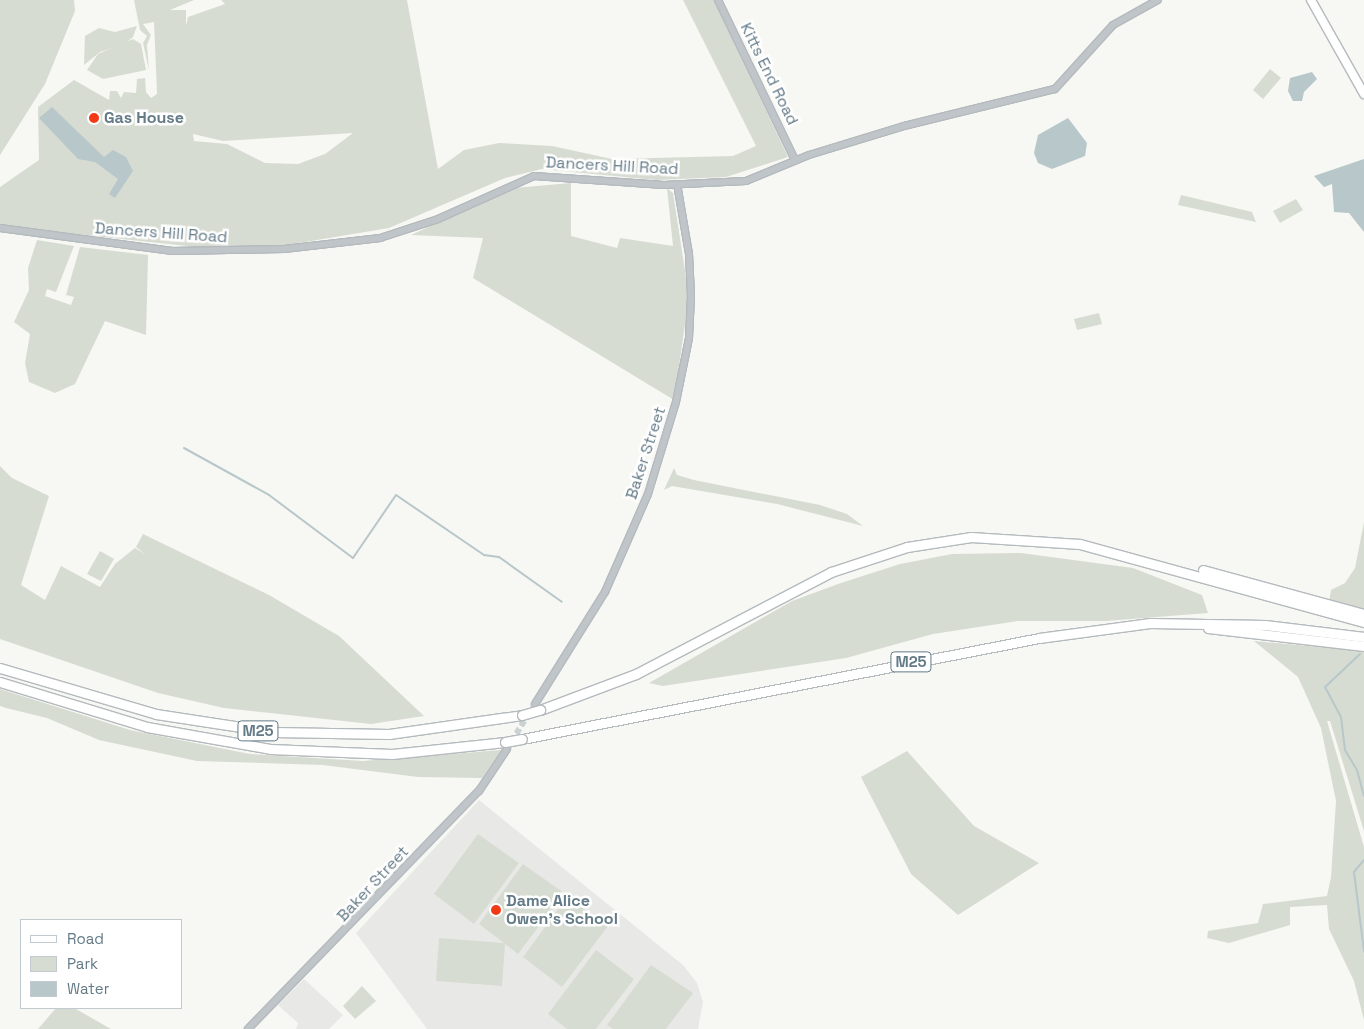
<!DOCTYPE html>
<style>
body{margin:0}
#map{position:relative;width:1364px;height:1029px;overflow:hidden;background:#f7f7f3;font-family:"Space Grotesk",sans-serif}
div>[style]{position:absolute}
.built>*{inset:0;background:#e8e9e7}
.green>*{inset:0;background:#d7dcd2}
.water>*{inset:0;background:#b7c7ca}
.stream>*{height:2px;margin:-1px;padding:0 1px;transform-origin:1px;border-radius:1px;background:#b7c7ca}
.minor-tunnel>*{height:6px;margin-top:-3px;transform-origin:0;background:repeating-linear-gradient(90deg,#cbd2d3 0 6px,transparent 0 9px)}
.roads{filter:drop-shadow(1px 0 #b4babe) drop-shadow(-1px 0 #b4babe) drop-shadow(0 1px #b4babe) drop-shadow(0 -1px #b4babe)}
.minor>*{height:6px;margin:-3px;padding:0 3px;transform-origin:3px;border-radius:3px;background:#bfc5c8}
.major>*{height:8px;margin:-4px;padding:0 4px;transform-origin:4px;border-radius:4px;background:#fff}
.highway>*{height:9px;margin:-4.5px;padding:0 4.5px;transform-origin:4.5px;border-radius:4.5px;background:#fff}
.bridges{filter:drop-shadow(1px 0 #b4b9bc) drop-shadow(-1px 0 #b4b9bc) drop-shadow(0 1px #b4b9bc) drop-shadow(0 -1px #b4b9bc)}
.highway-bridge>*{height:9px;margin:-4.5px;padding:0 4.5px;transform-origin:4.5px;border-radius:4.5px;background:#fff}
.dots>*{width:14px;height:14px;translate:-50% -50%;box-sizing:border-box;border:2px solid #fff;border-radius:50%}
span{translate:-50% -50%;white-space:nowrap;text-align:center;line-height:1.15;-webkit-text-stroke:5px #fff;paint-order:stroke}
.shield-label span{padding:1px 4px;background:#fff;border:1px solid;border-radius:4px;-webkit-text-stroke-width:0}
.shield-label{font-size:15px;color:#637a87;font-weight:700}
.street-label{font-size:16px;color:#637a87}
.poi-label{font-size:16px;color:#637a87;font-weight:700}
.left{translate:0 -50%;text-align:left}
.legend{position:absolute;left:20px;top:919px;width:162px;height:90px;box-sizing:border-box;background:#fff;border:1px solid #c1cacf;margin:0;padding:6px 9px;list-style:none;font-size:15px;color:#637a87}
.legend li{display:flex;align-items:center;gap:10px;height:25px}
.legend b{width:25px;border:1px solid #c1cacf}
</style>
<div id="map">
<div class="built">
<i style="clip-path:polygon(479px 800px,683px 965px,697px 983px,703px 1002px,698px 1029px,427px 1029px,356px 933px)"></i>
<i style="clip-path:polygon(304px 979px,343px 1015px,329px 1029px,296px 1029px,298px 1023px,278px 1005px)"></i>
</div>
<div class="green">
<i style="clip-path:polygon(0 0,74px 0,75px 11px,45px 84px,0 155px)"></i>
<i style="clip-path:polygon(evenodd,134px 0,194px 0,170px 10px,186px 10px,186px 26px,188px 17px,225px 4px,221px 0,407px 0,438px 169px,464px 150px,499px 143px,552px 146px,612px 159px,733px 156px,756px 146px,683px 0,714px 0,788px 157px,726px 177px,656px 180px,542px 169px,505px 178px,389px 228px,287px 245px,206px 248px,0 226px,0 187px,39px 160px,38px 107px,74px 80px,109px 100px,110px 91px,117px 91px,121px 98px,124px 92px,136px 93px,137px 79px,145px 78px,146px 92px,151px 98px,157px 94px,154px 22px,143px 24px,151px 35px,147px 45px,149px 70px,143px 43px,147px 36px,140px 30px,134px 0,353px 133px,325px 154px,298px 164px,265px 163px,227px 144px,194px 141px,193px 134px,223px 141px,353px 133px)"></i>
<i style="clip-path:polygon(137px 26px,133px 37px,123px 45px,100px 52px,84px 65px,85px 36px,99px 28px,115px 32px)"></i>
<i style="clip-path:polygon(133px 39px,141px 44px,146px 70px,103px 79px,87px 70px,98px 54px)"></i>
<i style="clip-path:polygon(1270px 69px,1281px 78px,1263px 99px,1253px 90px)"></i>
<i style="clip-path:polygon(571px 183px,571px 236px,617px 248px,620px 238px,673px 246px,667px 188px,673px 193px,689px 297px,674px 400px,473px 278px,483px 238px,411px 235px,514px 188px)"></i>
<i style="clip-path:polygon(1181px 195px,1252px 212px,1256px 222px,1178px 205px)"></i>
<i style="clip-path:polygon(1296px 199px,1303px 210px,1280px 223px,1273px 211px)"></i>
<i style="clip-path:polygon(37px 240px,74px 246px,56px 292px,47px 289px,45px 296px,71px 305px,74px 297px,66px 295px,80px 247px,148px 255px,146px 335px,105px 321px,75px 384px,55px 393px,29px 382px,25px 363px,30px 334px,14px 322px,29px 290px,28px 268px)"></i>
<i style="clip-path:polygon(1099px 313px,1102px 324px,1077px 330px,1074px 319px)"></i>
<i style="clip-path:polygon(0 466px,12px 478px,49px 496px,21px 585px,45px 600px,61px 566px,100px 587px,115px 564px,135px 548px,145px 554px,136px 547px,143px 534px,269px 595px,339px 636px,424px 716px,371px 724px,224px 708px,158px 693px,0 639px)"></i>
<i style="clip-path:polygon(674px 468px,677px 475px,694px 480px,820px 505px,847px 514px,863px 526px,777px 504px,672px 486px,664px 490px)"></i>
<i style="clip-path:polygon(1364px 522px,1364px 610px,1329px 602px,1331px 590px,1345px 583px,1355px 568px)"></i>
<i style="clip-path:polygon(100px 551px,114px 559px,101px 581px,87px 574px)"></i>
<i style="clip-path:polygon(1021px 553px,1133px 568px,1202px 595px,1208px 613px,1106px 621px,1018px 621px,933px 634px,846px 658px,663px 686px,649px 683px,792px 601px,838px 584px,900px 564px,952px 554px)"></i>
<i style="clip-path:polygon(1254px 641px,1364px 651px,1364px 831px,1330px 721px,1327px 721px,1364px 847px,1364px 1020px,1354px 981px,1329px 929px,1327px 905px,1290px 907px,1290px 925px,1229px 943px,1207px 938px,1208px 931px,1258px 923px,1263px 904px,1327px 896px,1331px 877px,1336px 801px,1321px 728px,1298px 677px)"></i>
<i style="clip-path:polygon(0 689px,130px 730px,250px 754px,363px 761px,501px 750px,482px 778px,418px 777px,323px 765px,197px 761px,99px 740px,47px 718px,6px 708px,0 706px)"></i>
<i style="clip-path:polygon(907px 751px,974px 826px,1039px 863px,958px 915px,911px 874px,861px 777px)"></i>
<i style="clip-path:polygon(478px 834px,519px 863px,474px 924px,434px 894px)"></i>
<i style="clip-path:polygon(523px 864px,564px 893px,518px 954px,505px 944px,502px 986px,436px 981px,439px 938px,504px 943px,479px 924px)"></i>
<i style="clip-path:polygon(567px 897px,608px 926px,562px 987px,523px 957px)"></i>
<i style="clip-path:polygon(596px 950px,634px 979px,596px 1029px,567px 1029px,548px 1014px)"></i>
<i style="clip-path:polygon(651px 965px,693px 993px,666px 1029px,613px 1029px,607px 1025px)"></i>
<i style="clip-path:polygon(362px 986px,376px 1001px,355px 1019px,343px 1006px)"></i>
<i style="clip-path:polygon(56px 1008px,74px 1008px,111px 1029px,38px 1029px)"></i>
</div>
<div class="water">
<i style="clip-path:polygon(1312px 72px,1317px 79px,1304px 92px,1302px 101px,1293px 101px,1288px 91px,1290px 78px)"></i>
<i style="clip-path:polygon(52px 107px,104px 157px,113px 150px,126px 157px,133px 171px,115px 198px,109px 194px,118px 179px,95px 162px,78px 159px,39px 118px)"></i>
<i style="clip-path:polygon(1068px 118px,1087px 143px,1085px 156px,1052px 169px,1038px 163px,1034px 153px,1038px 135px)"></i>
<i style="clip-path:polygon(1364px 159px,1364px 232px,1349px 213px,1334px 212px,1332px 184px,1324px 187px,1314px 176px)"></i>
</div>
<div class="stream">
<i style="left:184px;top:448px;width:97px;rotate:28.9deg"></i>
<i style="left:269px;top:495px;width:105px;rotate:36.9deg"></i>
<i style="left:353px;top:558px;width:76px;rotate:-55.7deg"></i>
<i style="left:396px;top:495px;width:107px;rotate:34.3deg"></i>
<i style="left:484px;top:555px;width:15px;rotate:8deg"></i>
<i style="left:499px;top:557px;width:77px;rotate:35.5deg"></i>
<i style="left:1360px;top:654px;width:48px;rotate:136.7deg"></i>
<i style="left:1325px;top:687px;width:34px;rotate:62deg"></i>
<i style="left:1341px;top:717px;width:33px;rotate:83deg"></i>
<i style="left:1345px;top:750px;width:23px;rotate:59deg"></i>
<i style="left:1357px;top:770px;width:27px;rotate:75deg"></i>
<i style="left:1364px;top:860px;width:16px;rotate:130deg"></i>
<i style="left:1354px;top:872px;width:80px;rotate:82.8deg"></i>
</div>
<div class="minor-tunnel">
<i style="left:507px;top:749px;width:42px;rotate:-58.6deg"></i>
</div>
<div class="roads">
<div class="minor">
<i style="left:718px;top:0;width:178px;rotate:64.3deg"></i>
<i style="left:0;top:228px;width:174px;rotate:7.6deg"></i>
<i style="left:172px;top:251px;width:112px;rotate:-1deg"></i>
<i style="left:284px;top:249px;width:97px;rotate:-6.5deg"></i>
<i style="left:380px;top:238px;width:61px;rotate:-18.1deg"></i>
<i style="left:438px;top:219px;width:105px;rotate:-24.1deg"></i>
<i style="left:534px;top:176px;width:130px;rotate:4deg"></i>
<i style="left:664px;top:185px;width:82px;rotate:-2.8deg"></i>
<i style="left:746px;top:181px;width:68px;rotate:-22.4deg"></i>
<i style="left:809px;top:155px;width:99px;rotate:-17deg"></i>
<i style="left:904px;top:126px;width:155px;rotate:-13.8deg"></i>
<i style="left:1055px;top:89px;width:86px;rotate:-47.8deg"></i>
<i style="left:1113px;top:25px;width:51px;rotate:-29.1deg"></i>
<i style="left:535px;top:704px;width:132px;rotate:-58deg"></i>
<i style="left:605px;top:592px;width:107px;rotate:-66.3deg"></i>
<i style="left:648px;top:494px;width:96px;rotate:-73.1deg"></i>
<i style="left:676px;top:402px;width:65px;rotate:-78.5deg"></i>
<i style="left:689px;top:338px;width:42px;rotate:-87.3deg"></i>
<i style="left:691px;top:296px;width:42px;rotate:-92.7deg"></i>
<i style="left:689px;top:254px;width:71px;rotate:-99.7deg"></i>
<i style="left:248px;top:1029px;width:332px;rotate:-45.9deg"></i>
<i style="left:479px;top:791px;width:50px;rotate:-56.3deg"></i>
</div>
<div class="major">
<i style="left:1311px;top:0;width:108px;rotate:60.6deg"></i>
</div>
<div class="highway">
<i style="left:1203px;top:570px;width:167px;rotate:15.3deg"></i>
<i style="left:1208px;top:628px;width:157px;rotate:6.6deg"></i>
<i style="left:0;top:668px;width:163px;rotate:16.4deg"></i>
<i style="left:156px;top:714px;width:119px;rotate:8.7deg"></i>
<i style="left:274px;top:732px;width:115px;rotate:1deg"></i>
<i style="left:389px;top:734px;width:134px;rotate:-8.1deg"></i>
<i style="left:0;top:682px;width:154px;rotate:17deg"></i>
<i style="left:147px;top:727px;width:125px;rotate:10.1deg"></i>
<i style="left:270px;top:749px;width:122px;rotate:2.3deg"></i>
<i style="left:392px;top:754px;width:114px;rotate:-6.1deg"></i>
<i style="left:540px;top:710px;width:103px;rotate:-20.6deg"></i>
<i style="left:636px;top:674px;width:220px;rotate:-27.6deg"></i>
<i style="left:831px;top:572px;width:80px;rotate:-18.2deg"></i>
<i style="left:907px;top:547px;width:65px;rotate:-8.9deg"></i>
<i style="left:971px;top:537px;width:109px;rotate:3.7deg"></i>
<i style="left:1080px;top:544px;width:295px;rotate:15.4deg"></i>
<i style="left:522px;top:739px;width:527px;rotate:-11.05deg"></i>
<i style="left:1039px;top:638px;width:112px;rotate:-7.7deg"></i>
<i style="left:1150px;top:623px;width:115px;rotate:1deg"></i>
<i style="left:1265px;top:625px;width:100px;rotate:6.9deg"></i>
</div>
</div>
<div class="bridges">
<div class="highway-bridge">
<i style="left:522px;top:715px;width:19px;rotate:-16deg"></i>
<i style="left:505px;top:742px;width:17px;rotate:-10deg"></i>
</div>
</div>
<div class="dots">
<i style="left:94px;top:118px;background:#f33a17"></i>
<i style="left:496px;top:910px;background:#f33a17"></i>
</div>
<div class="shield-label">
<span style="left:911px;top:662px">M25</span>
<span style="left:258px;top:731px">M25</span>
</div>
<div class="street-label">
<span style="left:769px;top:74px;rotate:64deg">Kitts End Road</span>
<span style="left:612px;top:166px;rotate:3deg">Dancers Hill Road</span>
<span style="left:161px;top:233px;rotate:4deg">Dancers Hill Road</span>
<span style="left:646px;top:453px;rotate:-72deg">Baker Street</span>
<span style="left:373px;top:884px;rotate:-47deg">Baker Street</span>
</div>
<div class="poi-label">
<span class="left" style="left:104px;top:118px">Gas House</span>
<span class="left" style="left:506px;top:910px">Dame Alice<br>Owen's School</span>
</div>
<ul class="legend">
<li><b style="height:6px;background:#fff"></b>Road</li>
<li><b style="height:14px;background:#d7dcd2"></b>Park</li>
<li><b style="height:14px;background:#b7c7ca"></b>Water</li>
</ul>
</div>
